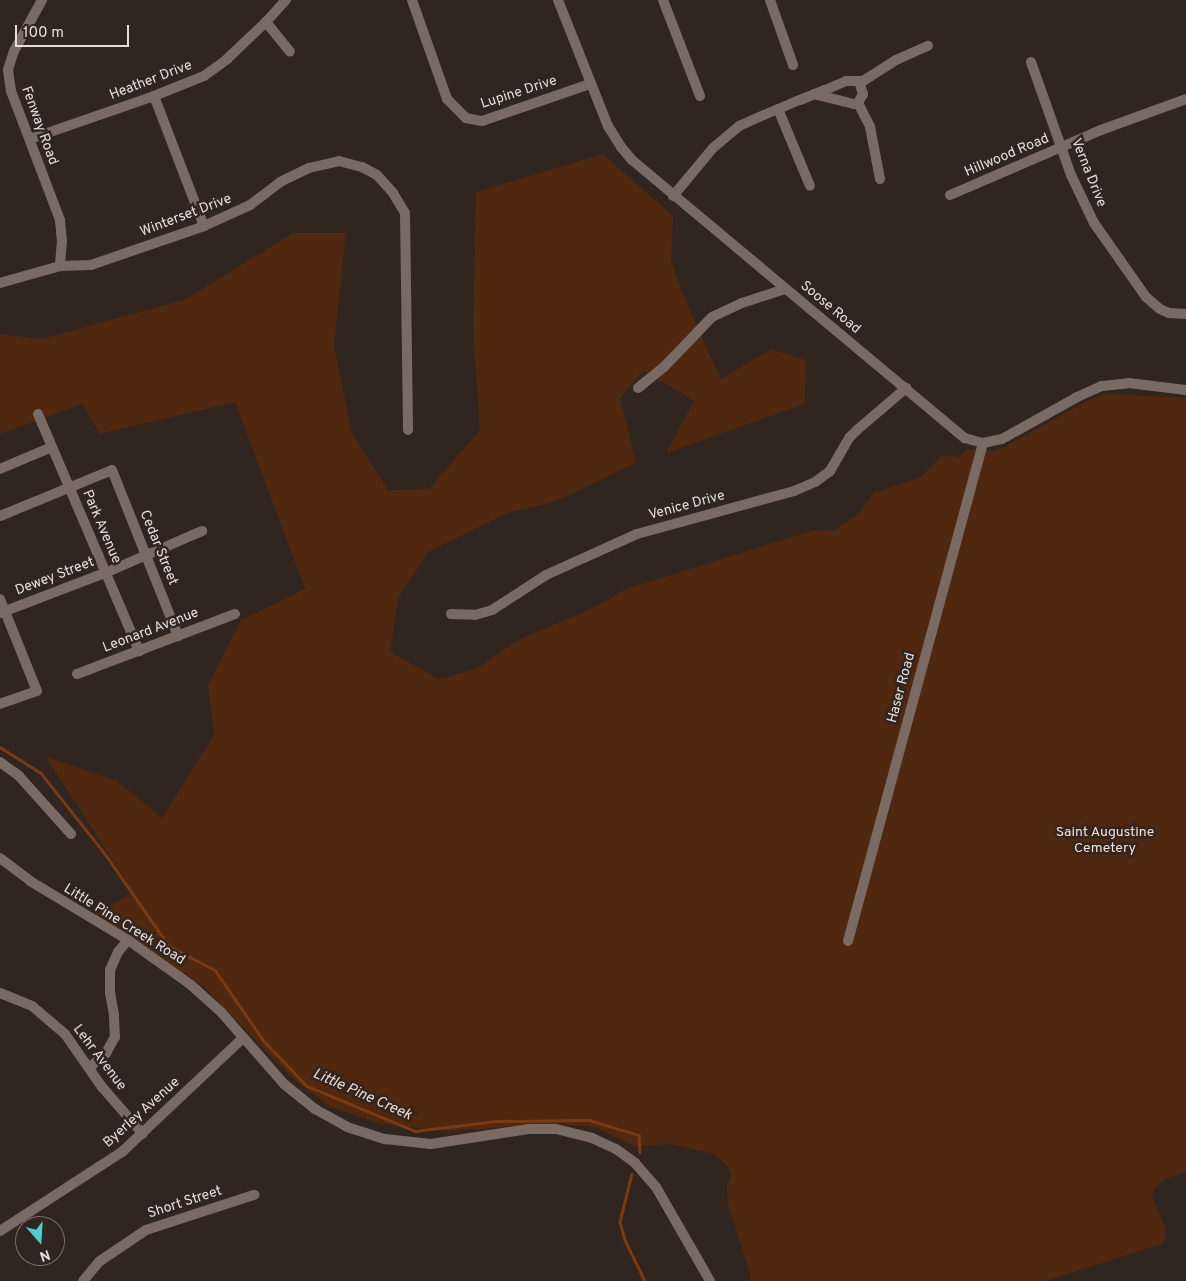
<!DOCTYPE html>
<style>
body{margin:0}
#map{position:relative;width:1186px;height:1281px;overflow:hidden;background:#30251f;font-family:Overpass,sans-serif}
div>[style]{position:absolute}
.green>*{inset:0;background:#50270f}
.stream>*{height:2.5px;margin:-1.25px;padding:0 1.25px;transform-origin:1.25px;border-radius:1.25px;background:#7a3a12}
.minor>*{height:10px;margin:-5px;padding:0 5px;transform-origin:5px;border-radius:5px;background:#796b64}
span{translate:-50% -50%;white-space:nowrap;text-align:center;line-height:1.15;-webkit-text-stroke:5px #30251f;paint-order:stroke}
.street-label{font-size:14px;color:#e6deda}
.park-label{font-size:14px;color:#f7dfd3}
.water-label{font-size:15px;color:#f2dace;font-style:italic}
.north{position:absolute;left:15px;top:1216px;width:50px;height:50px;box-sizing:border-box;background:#30251f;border:1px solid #796f6a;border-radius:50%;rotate:161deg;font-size:14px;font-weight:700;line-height:20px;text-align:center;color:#e6deda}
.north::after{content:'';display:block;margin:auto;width:18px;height:22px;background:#51ccd1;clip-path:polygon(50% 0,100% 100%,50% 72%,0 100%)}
.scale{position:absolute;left:15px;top:25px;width:114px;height:22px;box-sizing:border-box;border:2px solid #e6deda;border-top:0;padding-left:6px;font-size:15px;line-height:18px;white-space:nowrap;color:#e6deda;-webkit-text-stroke:4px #30251f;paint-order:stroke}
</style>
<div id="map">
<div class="green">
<i style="clip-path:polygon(603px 154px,673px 216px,671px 261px,687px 304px,721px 379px,771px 349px,806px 360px,805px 404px,666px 453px,694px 401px,643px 370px,620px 398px,636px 463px,554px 502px,507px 513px,428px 552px,398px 598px,390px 652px,439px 679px,478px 668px,518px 640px,591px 609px,626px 589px,811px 531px,835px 530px,857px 515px,874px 493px,921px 477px,941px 457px,950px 455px,959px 458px,967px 449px,992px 451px,1006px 446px,1089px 400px,1109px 394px,1186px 398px,1186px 1172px,1165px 1179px,1155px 1188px,1152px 1195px,1164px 1226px,1166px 1238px,1162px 1244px,1045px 1281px,749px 1281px,750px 1273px,728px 1204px,727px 1186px,731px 1175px,727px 1166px,714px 1154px,671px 1144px,634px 1146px,596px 1127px,560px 1124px,449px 1131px,381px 1124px,330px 1107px,291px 1077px,203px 986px,94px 916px,133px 892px,46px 757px,117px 781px,162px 818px,214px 735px,208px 685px,241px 620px,305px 589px,235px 402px,100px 434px,82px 404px,0 434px,0 334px,42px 339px,186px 299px,293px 233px,346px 233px,334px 345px,352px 433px,388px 490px,429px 489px,480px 430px,473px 327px,476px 192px)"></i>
</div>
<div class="stream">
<i style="left:0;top:747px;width:49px;rotate:32.4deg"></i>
<i style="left:41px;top:773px;width:105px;rotate:51.6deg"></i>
<i style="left:106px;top:855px;width:111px;rotate:55.3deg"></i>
<i style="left:169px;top:946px;width:52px;rotate:27.6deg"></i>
<i style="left:215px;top:970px;width:86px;rotate:55.4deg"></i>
<i style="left:264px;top:1041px;width:62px;rotate:46.3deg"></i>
<i style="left:307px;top:1086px;width:117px;rotate:22.6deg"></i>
<i style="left:415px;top:1131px;width:82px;rotate:-7deg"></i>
<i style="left:496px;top:1121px;width:93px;rotate:-0.6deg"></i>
<i style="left:589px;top:1120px;width:52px;rotate:16.7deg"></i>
<i style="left:639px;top:1135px;width:17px;rotate:87deg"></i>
<i style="left:632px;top:1174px;width:49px;rotate:104deg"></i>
<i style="left:620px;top:1222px;width:19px;rotate:74deg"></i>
<i style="left:625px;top:1240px;width:46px;rotate:64deg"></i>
</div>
<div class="minor">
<i style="left:42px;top:0;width:58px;rotate:118.8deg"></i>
<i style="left:14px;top:51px;width:20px;rotate:108deg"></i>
<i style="left:8px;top:70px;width:21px;rotate:82deg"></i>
<i style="left:11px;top:91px;width:138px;rotate:69.2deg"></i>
<i style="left:60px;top:220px;width:21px;rotate:85deg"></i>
<i style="left:62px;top:241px;width:25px;rotate:95deg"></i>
<i style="left:412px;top:0;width:105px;rotate:70.5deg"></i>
<i style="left:447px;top:99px;width:27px;rotate:45deg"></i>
<i style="left:466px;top:118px;width:16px;rotate:11deg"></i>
<i style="left:482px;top:121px;width:114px;rotate:-18.9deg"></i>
<i style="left:558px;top:0;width:136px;rotate:68.4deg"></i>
<i style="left:608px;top:126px;width:25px;rotate:58deg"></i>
<i style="left:621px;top:147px;width:17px;rotate:50deg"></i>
<i style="left:632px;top:160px;width:434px;rotate:39.9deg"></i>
<i style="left:965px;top:438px;width:19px;rotate:16deg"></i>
<i style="left:983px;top:443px;width:19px;rotate:-12deg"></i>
<i style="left:1002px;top:439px;width:86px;rotate:-29.2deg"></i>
<i style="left:1077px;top:397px;width:27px;rotate:-24deg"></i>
<i style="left:1102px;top:386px;width:27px;rotate:-6deg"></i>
<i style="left:1129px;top:383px;width:57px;rotate:7deg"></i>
<i style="left:663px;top:0;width:103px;rotate:68.9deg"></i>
<i style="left:770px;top:0;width:69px;rotate:70.5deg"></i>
<i style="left:266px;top:22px;width:38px;rotate:51deg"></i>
<i style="left:1031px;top:62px;width:120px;rotate:70.5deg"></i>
<i style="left:1071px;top:175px;width:53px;rotate:64.4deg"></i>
<i style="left:1094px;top:223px;width:90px;rotate:54.9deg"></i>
<i style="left:1146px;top:297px;width:18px;rotate:41deg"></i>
<i style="left:1160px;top:309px;width:10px;rotate:24deg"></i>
<i style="left:1169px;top:313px;width:17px;rotate:3deg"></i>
<i style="left:860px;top:83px;width:43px;rotate:-32.6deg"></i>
<i style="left:896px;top:60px;width:35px;rotate:-24deg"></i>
<i style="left:154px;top:96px;width:139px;rotate:69deg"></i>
<i style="left:858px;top:103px;width:27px;rotate:63deg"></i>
<i style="left:870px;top:127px;width:53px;rotate:79.1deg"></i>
<i style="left:778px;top:109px;width:83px;rotate:67.4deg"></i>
<i style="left:30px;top:139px;width:131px;rotate:-19.1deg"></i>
<i style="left:154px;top:96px;width:54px;rotate:-21.8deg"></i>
<i style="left:204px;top:76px;width:29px;rotate:-36deg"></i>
<i style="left:227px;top:59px;width:54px;rotate:-43.5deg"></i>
<i style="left:266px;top:22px;width:30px;rotate:-48deg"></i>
<i style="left:950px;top:195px;width:164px;rotate:-23.3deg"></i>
<i style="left:1101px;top:130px;width:90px;rotate:-20deg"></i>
<i style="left:673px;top:196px;width:62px;rotate:-50.2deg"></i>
<i style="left:713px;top:148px;width:34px;rotate:-40deg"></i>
<i style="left:739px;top:126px;width:27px;rotate:-24deg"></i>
<i style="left:764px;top:115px;width:39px;rotate:-23deg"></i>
<i style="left:800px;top:100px;width:27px;rotate:-22deg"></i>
<i style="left:825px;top:90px;width:23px;rotate:-23deg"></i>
<i style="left:846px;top:81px;width:13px"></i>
<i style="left:859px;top:81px;width:14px;rotate:73deg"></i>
<i style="left:863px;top:94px;width:10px;rotate:119deg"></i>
<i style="left:858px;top:103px;width:4px;rotate:166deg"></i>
<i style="left:854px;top:104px;width:41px;rotate:-166deg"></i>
<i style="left:0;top:283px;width:62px;rotate:-15.8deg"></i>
<i style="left:60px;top:266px;width:31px;rotate:-2deg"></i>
<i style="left:91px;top:265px;width:120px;rotate:-19deg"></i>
<i style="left:204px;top:226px;width:51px;rotate:-24.5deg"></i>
<i style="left:250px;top:205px;width:38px;rotate:-37deg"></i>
<i style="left:280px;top:182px;width:32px;rotate:-26deg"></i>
<i style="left:309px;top:168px;width:31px;rotate:-13deg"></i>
<i style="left:339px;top:161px;width:24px;rotate:15deg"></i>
<i style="left:362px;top:167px;width:17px;rotate:28deg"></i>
<i style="left:377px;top:175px;width:24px;rotate:48deg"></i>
<i style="left:393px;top:193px;width:23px;rotate:59deg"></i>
<i style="left:405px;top:213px;width:217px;rotate:89.2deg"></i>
<i style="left:638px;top:388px;width:33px;rotate:-39deg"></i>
<i style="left:664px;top:367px;width:69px;rotate:-46.2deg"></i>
<i style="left:712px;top:317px;width:33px;rotate:-25deg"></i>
<i style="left:742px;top:303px;width:45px;rotate:-18deg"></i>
<i style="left:38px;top:414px;width:258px;rotate:66.9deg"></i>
<i style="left:0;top:469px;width:56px;rotate:-22.9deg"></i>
<i style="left:0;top:516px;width:121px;rotate:-22.3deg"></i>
<i style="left:112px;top:470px;width:179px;rotate:68.3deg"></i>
<i style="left:0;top:599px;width:99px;rotate:68.1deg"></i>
<i style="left:37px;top:691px;width:39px;rotate:161deg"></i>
<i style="left:0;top:613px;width:112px;rotate:-20.9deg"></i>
<i style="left:105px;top:573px;width:106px;rotate:-23.4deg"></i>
<i style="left:451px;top:614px;width:24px;rotate:2deg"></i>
<i style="left:475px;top:615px;width:18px;rotate:-16deg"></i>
<i style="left:492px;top:610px;width:64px;rotate:-32.9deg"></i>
<i style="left:546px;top:575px;width:100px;rotate:-24.3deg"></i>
<i style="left:637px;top:534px;width:163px;rotate:-15.3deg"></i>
<i style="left:794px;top:491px;width:23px;rotate:-23deg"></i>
<i style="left:815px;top:482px;width:19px;rotate:-36deg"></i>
<i style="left:830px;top:471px;width:39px;rotate:-60deg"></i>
<i style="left:850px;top:437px;width:10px;rotate:-45deg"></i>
<i style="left:857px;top:430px;width:65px;rotate:-40.6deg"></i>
<i style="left:77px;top:674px;width:169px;rotate:-20.8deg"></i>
<i style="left:0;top:762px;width:24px;rotate:36deg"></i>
<i style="left:19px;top:776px;width:78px;rotate:48.1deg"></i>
<i style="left:0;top:858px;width:38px;rotate:37deg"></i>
<i style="left:30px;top:881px;width:114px;rotate:31deg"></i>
<i style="left:128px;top:940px;width:77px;rotate:35.5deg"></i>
<i style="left:191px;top:985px;width:40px;rotate:42deg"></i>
<i style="left:221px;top:1012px;width:96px;rotate:48.8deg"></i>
<i style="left:284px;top:1084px;width:40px;rotate:39deg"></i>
<i style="left:315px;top:1109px;width:37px;rotate:29deg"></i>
<i style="left:347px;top:1127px;width:40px;rotate:18deg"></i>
<i style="left:385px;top:1139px;width:46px;rotate:6.2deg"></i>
<i style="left:431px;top:1144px;width:99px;rotate:-8.7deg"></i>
<i style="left:529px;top:1129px;width:27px"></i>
<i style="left:556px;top:1129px;width:37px;rotate:14deg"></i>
<i style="left:592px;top:1138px;width:26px;rotate:25deg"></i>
<i style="left:616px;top:1149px;width:24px;rotate:36deg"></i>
<i style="left:635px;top:1163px;width:32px;rotate:49deg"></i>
<i style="left:656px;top:1187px;width:108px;rotate:60.1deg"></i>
<i style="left:848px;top:941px;width:516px;rotate:-74.83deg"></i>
<i style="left:0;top:993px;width:35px;rotate:22deg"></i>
<i style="left:32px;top:1006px;width:43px;rotate:40.3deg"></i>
<i style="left:65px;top:1034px;width:65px;rotate:55.1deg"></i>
<i style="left:102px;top:1087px;width:62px;rotate:48.9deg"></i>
<i style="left:89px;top:1068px;width:23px;rotate:-41deg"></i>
<i style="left:106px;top:1053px;width:18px;rotate:-61deg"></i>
<i style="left:115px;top:1037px;width:22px;rotate:-93deg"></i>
<i style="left:114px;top:1015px;width:22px;rotate:-100deg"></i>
<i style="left:110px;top:993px;width:23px;rotate:-90deg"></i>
<i style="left:110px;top:970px;width:20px;rotate:-66deg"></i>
<i style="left:118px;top:952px;width:16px;rotate:-50deg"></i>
<i style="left:0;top:1231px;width:147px;rotate:-33deg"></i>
<i style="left:123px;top:1151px;width:165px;rotate:-43.3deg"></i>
<i style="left:83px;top:1281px;width:26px;rotate:-50deg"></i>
<i style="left:100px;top:1261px;width:55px;rotate:-34deg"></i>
<i style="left:146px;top:1230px;width:114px;rotate:-18deg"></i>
</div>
<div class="street-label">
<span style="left:151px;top:81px;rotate:-21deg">Heather Drive</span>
<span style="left:519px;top:93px;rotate:-18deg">Lupine Drive</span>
<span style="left:39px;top:126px;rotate:70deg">Fenway Road</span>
<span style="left:1007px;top:156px;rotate:-23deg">Hillwood Road</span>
<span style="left:1088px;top:173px;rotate:68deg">Verna Drive</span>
<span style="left:186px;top:216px;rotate:-21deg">Winterset Drive</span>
<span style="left:830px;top:308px;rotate:40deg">Soose Road</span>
<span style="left:687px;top:506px;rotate:-15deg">Venice Drive</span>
<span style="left:101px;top:527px;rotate:67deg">Park Avenue</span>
<span style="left:158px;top:548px;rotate:68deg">Cedar Street</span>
<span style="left:55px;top:577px;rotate:-21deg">Dewey Street</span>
<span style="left:151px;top:631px;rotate:-21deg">Leonard Avenue</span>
<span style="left:902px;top:688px;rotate:-75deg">Haser Road</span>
<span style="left:124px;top:925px;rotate:32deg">Little Pine Creek Road</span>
<span style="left:99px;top:1058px;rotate:53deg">Lehr Avenue</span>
<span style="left:142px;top:1113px;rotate:-42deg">Byerley Avenue</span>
<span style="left:185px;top:1203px;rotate:-18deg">Short Street</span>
</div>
<div class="park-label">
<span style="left:1105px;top:841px">Saint Augustine<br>Cemetery</span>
</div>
<div class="water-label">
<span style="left:362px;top:1095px;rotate:24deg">Little Pine Creek</span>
</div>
<div class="north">N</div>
<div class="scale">100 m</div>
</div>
